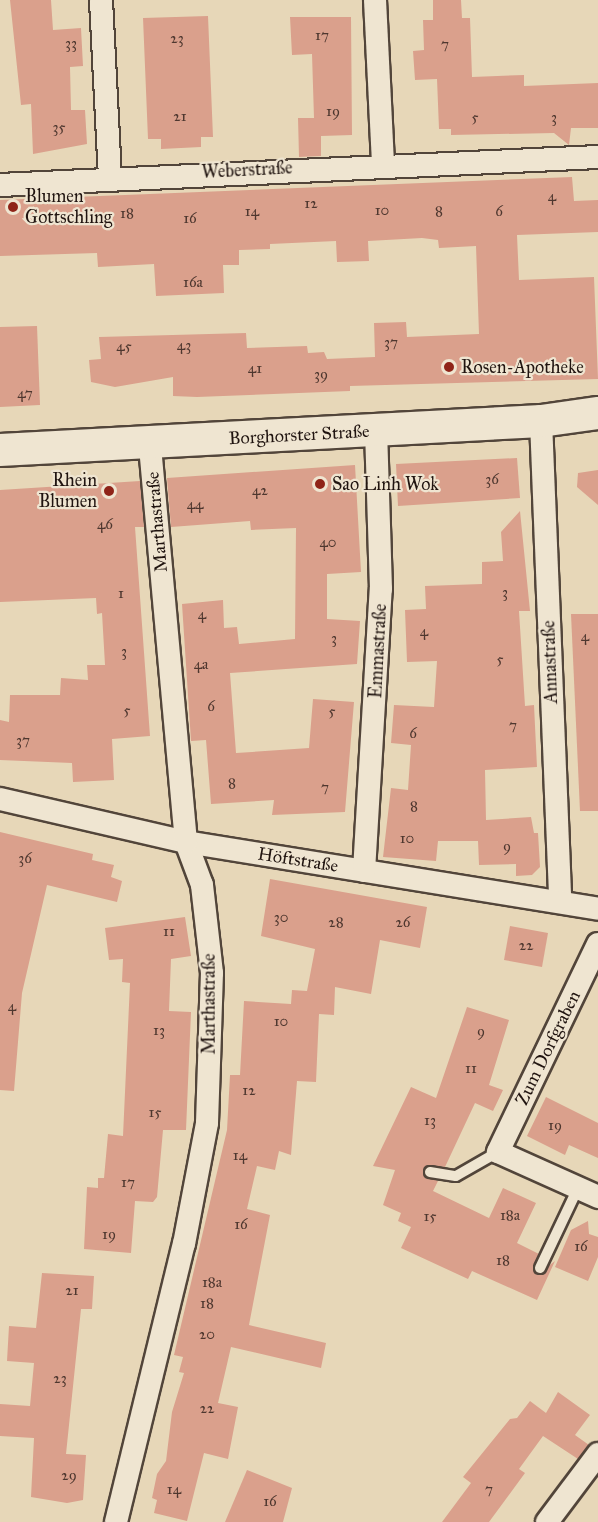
<!DOCTYPE html>
<meta charset="utf-8">
<style>
body{margin:0}
#map{position:relative;width:598px;height:1522px;overflow:hidden;background:#e7d7b8;font-family:"IM FELL Great Primer",serif}
div>[style]{position:absolute}
.building>*{inset:0;background:#daa08c}
.roads{filter:drop-shadow(2px 0 #52453a) drop-shadow(-2px 0 #52453a) drop-shadow(0 2px #52453a) drop-shadow(0 -2px #52453a)}
.service>*{height:10px;margin:-5px;padding:0 5px;transform-origin:5px;border-radius:5px;background:#efe5d1}
.minor>*{height:22px;margin:-11px;padding:0 11px;transform-origin:11px;border-radius:11px;background:#efe5d1}
.secondary>*{height:32px;margin:-16px;padding:0 16px;transform-origin:16px;border-radius:16px;background:#efe5d1}
.dots>*{width:16px;height:16px;translate:-50% -50%;box-sizing:border-box;border:3px solid #efe5d1;border-radius:50%}
span{translate:-50% -50%;white-space:nowrap;text-align:center;line-height:1.15;-webkit-text-stroke:4.5px #efe5d1;paint-order:stroke}
.number-label{font-size:15px;color:#4e372f}
.number-label span{-webkit-text-stroke-width:0}
.street-label{font-size:18px;color:#201410}
.poi-label{font-size:18px;color:#201410}
.left{translate:0 -50%;text-align:left}
.right{translate:-100% -50%;text-align:right}
</style>
<div id="map">
<div class="building">
<i style="clip-path:polygon(10px 0,51px 0,53px 30px,81px 28px,83px 66px,70px 67px,71px 110px,85px 110px,87px 144px,33px 154px,31px 104px,21px 105px)"></i>
<i style="clip-path:polygon(433px 0,461px 0,462px 18px,470px 18px,472px 77px,524px 75px,524px 86px,598px 83px,598px 128px,571px 128px,569px 145px,554px 133px,451px 135px,451px 129px,439px 129px,437px 79px,415px 80px,413px 51px,424px 50px,423px 20px,433px 20px)"></i>
<i style="clip-path:polygon(208px 16px,213px 137px,201px 137px,201px 147px,161px 149px,161px 139px,148px 139px,143px 18px)"></i>
<i style="clip-path:polygon(290px 17px,351px 17px,352px 135px,321px 136px,321px 156px,299px 157px,298px 118px,314px 118px,312px 54px,292px 55px)"></i>
<i style="clip-path:polygon(572px 177px,574px 201px,598px 200px,598px 232px,517px 235px,519px 280px,594px 277px,598px 379px,350px 386px,350px 391px,197px 397px,173px 396px,173px 377px,115px 387px,91px 382px,89px 360px,101px 359px,99px 337px,246px 333px,247px 348px,307px 346px,308px 353px,324px 352px,327px 359px,375px 357px,374px 323px,406px 322px,407px 337px,479px 334px,476px 246px,439px 248px,438px 240px,422px 238px,368px 241px,369px 261px,337px 262px,336px 241px,270px 244px,270px 249px,239px 250px,239px 265px,223px 265px,224px 293px,156px 296px,154px 264px,98px 267px,97px 253px,0 256px,0 200px)"></i>
<i style="clip-path:polygon(37px 326px,40px 405px,0 407px,0 327px)"></i>
<i style="clip-path:polygon(517px 458px,520px 498px,398px 506px,396px 464px)"></i>
<i style="clip-path:polygon(355px 465px,361px 572px,327px 574px,327px 619px,360px 621px,357px 664px,230px 673px,236px 753px,309px 748px,313px 699px,354px 702px,345px 812px,272px 815px,274px 800px,211px 804px,206px 740px,191px 741px,182px 604px,223px 600px,224px 628px,237px 627px,239px 644px,295px 639px,296px 528px,251px 530px,250px 521px,171px 527px,167px 478px)"></i>
<i style="clip-path:polygon(598px 470px,598px 505px,577px 487px,578px 473px)"></i>
<i style="clip-path:polygon(140px 481px,144px 527px,135px 527px,150px 736px,112px 739px,114px 780px,73px 782px,72px 763px,0 760px,0 720px,9px 722px,10px 695px,60px 695px,61px 678px,88px 680px,87px 665px,105px 665px,102px 613px,97px 614px,96px 598px,0 602px,0 490px)"></i>
<i style="clip-path:polygon(520px 511px,530px 611px,519px 611px,525px 706px,534px 705px,537px 767px,485px 770px,486px 820px,531px 817px,534px 833px,538px 833px,540px 867px,532px 875px,516px 876px,516px 864px,479px 865px,478px 841px,438px 841px,436px 861px,383px 857px,391px 788px,408px 790px,411px 745px,391px 743px,394px 705px,434px 707px,437px 661px,407px 662px,405px 610px,426px 609px,425px 586px,482px 584px,482px 562px,503px 561px,501px 532px)"></i>
<i style="clip-path:polygon(571px 614px,598px 614px,598px 811px,580px 811px)"></i>
<i style="clip-path:polygon(0 832px,93px 854px,92px 860px,114px 865px,111px 877px,122px 881px,117px 902px,47px 885px,22px 993px,14px 1091px,0 1090px)"></i>
<i style="clip-path:polygon(270px 879px,427px 907px,420px 948px,380px 940px,371px 994px,335px 987px,334px 1015px,319px 1014px,316px 1082px,297px 1081px,291px 1155px,279px 1151px,275px 1170px,257px 1166px,247px 1209px,270px 1215px,249px 1325px,326px 1343px,321px 1368px,231px 1347px,218px 1403px,238px 1407px,228px 1459px,204px 1453px,187px 1521px,154px 1513px,157px 1500px,152px 1498px,157px 1474px,166px 1461px,172px 1412px,184px 1373px,179px 1372px,183px 1357px,174px 1355px,227px 1130px,230px 1075px,240px 1075px,244px 1001px,291px 1004px,292px 990px,307px 991px,315px 949px,261px 936px)"></i>
<i style="clip-path:polygon(185px 917px,191px 956px,171px 959px,169px 1011px,191px 1012px,186px 1130px,163px 1130px,157px 1197px,153px 1202px,135px 1201px,131px 1253px,84px 1249px,87px 1187px,98px 1188px,98px 1178px,104px 1178px,108px 1134px,123px 1136px,130px 983px,122px 982px,123px 959px,109px 960px,105px 928px)"></i>
<i style="clip-path:polygon(510px 926px,548px 933px,542px 967px,504px 960px)"></i>
<i style="clip-path:polygon(467px 1007px,509px 1020px,489px 1085px,503px 1090px,493px 1111px,475px 1103px,445px 1167px,428px 1165px,423px 1174px,438px 1181px,433px 1191px,489px 1218px,503px 1188px,536px 1203px,517px 1243px,539px 1254px,533px 1268px,537px 1275px,555px 1261px,537px 1300px,472px 1271px,468px 1279px,401px 1248px,411px 1227px,398px 1221px,401px 1213px,383px 1205px,395px 1170px,373px 1166px,411px 1087px,436px 1098px)"></i>
<i style="clip-path:polygon(546px 1097px,598px 1123px,598px 1158px,569px 1145px,565px 1155px,527px 1136px)"></i>
<i style="clip-path:polygon(588px 1221px,589px 1234px,598px 1237px,598px 1257px,588px 1281px,555px 1267px,571px 1230px)"></i>
<i style="clip-path:polygon(42px 1273px,94px 1276px,92px 1309px,81px 1309px,66px 1454px,86px 1455px,83px 1500px,67px 1503px,31px 1497px,34px 1438px,0 1436px,0 1404px,30px 1406px,34px 1363px,7px 1361px,9px 1326px,36px 1328px)"></i>
<i style="clip-path:polygon(558px 1392px,590px 1415px,575px 1435px,589px 1445px,578px 1459px,543px 1436px,519px 1469px,525px 1473px,489px 1522px,442px 1522px,471px 1483px,463px 1477px,510px 1419px,517px 1418px,530px 1401px,546px 1413px)"></i>
<i style="clip-path:polygon(247px 1470px,292px 1488px,283px 1522px,225px 1522px)"></i>
</div>
<div class="roads">
<div class="service">
<i style="left:430px;top:1172px;width:26px;rotate:9deg"></i>
<i style="left:456px;top:1176px;width:48px;rotate:-29.7deg"></i>
<i style="left:540px;top:1268px;width:89px;rotate:-64.6deg"></i>
</div>
<div class="minor">
<i style="left:101px;top:0;width:176px;rotate:87.1deg"></i>
<i style="left:375px;top:0;width:163px;rotate:87.2deg"></i>
<i style="left:0;top:185px;width:599px;rotate:-2.68deg"></i>
<i style="left:541px;top:421px;width:481px;rotate:87.7deg"></i>
<i style="left:0;top:799px;width:191px;rotate:13deg"></i>
<i style="left:186px;top:842px;width:417px;rotate:9.2deg"></i>
<i style="left:364px;top:871px;width:283px;rotate:-86.6deg"></i>
<i style="left:381px;top:589px;width:159px;rotate:-91.8deg"></i>
<i style="left:598px;top:944px;width:231px;rotate:115.7deg"></i>
<i style="left:498px;top:1152px;width:110px;rotate:24.2deg"></i>
<i style="left:116px;top:1522px;width:286px;rotate:-76.3deg"></i>
<i style="left:184px;top:1244px;width:123px;rotate:-79.2deg"></i>
<i style="left:207px;top:1123px;width:150px;rotate:-88.1deg"></i>
<i style="left:212px;top:973px;width:89px;rotate:-96.5deg"></i>
<i style="left:202px;top:885px;width:46px;rotate:-110.4deg"></i>
<i style="left:186px;top:842px;width:400px;rotate:-95.2deg"></i>
<i style="left:547px;top:1522px;width:85px;rotate:-53.1deg"></i>
</div>
<div class="secondary">
<i style="left:0;top:450px;width:542px;rotate:-3.07deg"></i>
<i style="left:541px;top:421px;width:58px;rotate:-8deg"></i>
</div>
</div>
<div class="dots">
<i style="left:13px;top:207px;background:#8f2418"></i>
<i style="left:449px;top:367px;background:#8f2418"></i>
<i style="left:320px;top:484px;background:#8f2418"></i>
<i style="left:109px;top:491px;background:#8f2418"></i>
</div>
<div class="number-label">
<span style="left:322px;top:36px">17</span>
<span style="left:177px;top:39px">23</span>
<span style="left:71px;top:44px">33</span>
<span style="left:445px;top:45px">7</span>
<span style="left:333px;top:112px">19</span>
<span style="left:180px;top:117px">21</span>
<span style="left:475px;top:118px">5</span>
<span style="left:554px;top:118px">3</span>
<span style="left:59px;top:128px">35</span>
<span style="left:552px;top:197px">4</span>
<span style="left:311px;top:204px">12</span>
<span style="left:382px;top:211px">10</span>
<span style="left:252px;top:212px">14</span>
<span style="left:439px;top:212px">8</span>
<span style="left:499px;top:212px">6</span>
<span style="left:127px;top:214px">18</span>
<span style="left:190px;top:219px">16</span>
<span style="left:193px;top:283px">16a</span>
<span style="left:391px;top:343px">37</span>
<span style="left:184px;top:346px">43</span>
<span style="left:124px;top:347px">45</span>
<span style="left:255px;top:369px">41</span>
<span style="left:321px;top:375px">39</span>
<span style="left:25px;top:394px">47</span>
<span style="left:492px;top:480px">36</span>
<span style="left:260px;top:491px">42</span>
<span style="left:195px;top:505px">44</span>
<span style="left:105px;top:525px">46</span>
<span style="left:328px;top:543px">40</span>
<span style="left:505px;top:593px">3</span>
<span style="left:121px;top:594px">1</span>
<span style="left:202px;top:615px">4</span>
<span style="left:424px;top:632px">4</span>
<span style="left:585px;top:637px">4</span>
<span style="left:334px;top:639px">3</span>
<span style="left:124px;top:652px">3</span>
<span style="left:500px;top:660px">5</span>
<span style="left:201px;top:665px">4a</span>
<span style="left:211px;top:707px">6</span>
<span style="left:127px;top:711px">5</span>
<span style="left:332px;top:712px">5</span>
<span style="left:513px;top:726px">7</span>
<span style="left:413px;top:734px">6</span>
<span style="left:23px;top:741px">37</span>
<span style="left:232px;top:784px">8</span>
<span style="left:325px;top:788px">7</span>
<span style="left:414px;top:807px">8</span>
<span style="left:407px;top:839px">10</span>
<span style="left:507px;top:847px">9</span>
<span style="left:25px;top:859px">36</span>
<span style="left:281px;top:918px">30</span>
<span style="left:336px;top:923px">28</span>
<span style="left:403px;top:923px">26</span>
<span style="left:169px;top:932px">11</span>
<span style="left:526px;top:946px">22</span>
<span style="left:12px;top:1007px">4</span>
<span style="left:281px;top:1022px">10</span>
<span style="left:159px;top:1031px">13</span>
<span style="left:481px;top:1032px">9</span>
<span style="left:471px;top:1069px">11</span>
<span style="left:249px;top:1091px">12</span>
<span style="left:155px;top:1113px">15</span>
<span style="left:430px;top:1121px">13</span>
<span style="left:555px;top:1126px">19</span>
<span style="left:240px;top:1156px">14</span>
<span style="left:128px;top:1183px">17</span>
<span style="left:510px;top:1216px">18a</span>
<span style="left:430px;top:1217px">15</span>
<span style="left:241px;top:1225px">16</span>
<span style="left:109px;top:1235px">19</span>
<span style="left:581px;top:1247px">16</span>
<span style="left:503px;top:1261px">18</span>
<span style="left:212px;top:1283px">18a</span>
<span style="left:72px;top:1291px">21</span>
<span style="left:207px;top:1304px">18</span>
<span style="left:207px;top:1335px">20</span>
<span style="left:60px;top:1379px">23</span>
<span style="left:207px;top:1409px">22</span>
<span style="left:69px;top:1476px">29</span>
<span style="left:174px;top:1490px">14</span>
<span style="left:489px;top:1490px">7</span>
<span style="left:270px;top:1502px">16</span>
</div>
<div class="street-label">
<span style="left:247px;top:170px;rotate:-3deg">Weberstraße</span>
<span style="left:299px;top:435px;rotate:-3deg">Borghorster Straße</span>
<span style="left:157px;top:522px;rotate:-95deg">Marthastraße</span>
<span style="left:378px;top:651px;rotate:-87deg">Emmastraße</span>
<span style="left:550px;top:662px;rotate:-92deg">Annastraße</span>
<span style="left:298px;top:860px;rotate:9deg">Höftstraße</span>
<span style="left:209px;top:1004px;rotate:-90deg">Marthastraße</span>
<span style="left:548px;top:1048px;rotate:-64deg">Zum Dorfgraben</span>
</div>
<div class="poi-label">
<span class="left" style="left:25px;top:207px">Blumen<br>Gottschling</span>
<span class="left" style="left:461px;top:367px">Rosen-Apotheke</span>
<span class="right" style="left:97px;top:491px">Rhein<br>Blumen</span>
<span class="left" style="left:332px;top:484px">Sao Linh Wok</span>
</div>
</div>
